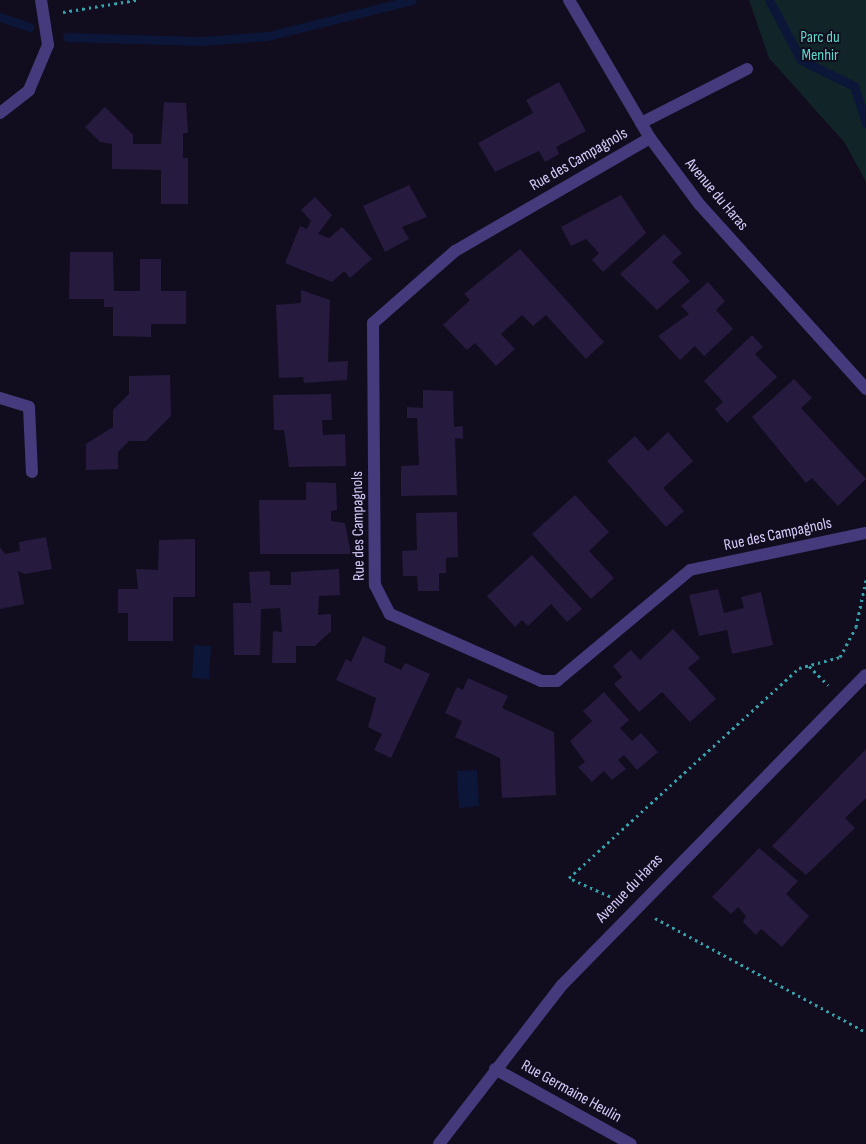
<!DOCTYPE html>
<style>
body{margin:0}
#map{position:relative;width:866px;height:1144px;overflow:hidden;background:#120d1e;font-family:"Sofia Sans Condensed",sans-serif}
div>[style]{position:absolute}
.green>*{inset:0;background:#112528}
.water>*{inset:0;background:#0b1639}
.stream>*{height:9px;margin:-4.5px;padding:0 4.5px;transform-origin:4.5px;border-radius:4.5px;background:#0b1639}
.building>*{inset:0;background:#261a3e}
.path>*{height:3px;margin-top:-1.5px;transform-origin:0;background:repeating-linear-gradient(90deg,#33a2aa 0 2.5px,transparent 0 6.5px)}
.street>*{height:12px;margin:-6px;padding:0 6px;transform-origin:6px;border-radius:6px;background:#453a7b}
span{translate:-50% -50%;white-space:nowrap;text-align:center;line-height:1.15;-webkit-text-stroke:4px #120d1e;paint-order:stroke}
.park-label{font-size:16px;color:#5dd8c9}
.street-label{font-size:16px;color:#d8cdfc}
</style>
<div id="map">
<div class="green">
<i style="clip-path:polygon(749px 0,866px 0,866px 182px,845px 143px,769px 58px)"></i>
</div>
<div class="water">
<i style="clip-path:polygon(194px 645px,211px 646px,209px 679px,192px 678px)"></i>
<i style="clip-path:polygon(477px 770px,479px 806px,459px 808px,457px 771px)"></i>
</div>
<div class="stream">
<i style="left:769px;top:0;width:68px;rotate:61.9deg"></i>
<i style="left:801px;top:60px;width:59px;rotate:26.1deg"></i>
<i style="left:854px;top:86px;width:39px;rotate:72deg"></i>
<i style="left:0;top:17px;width:31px;rotate:19deg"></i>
<i style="left:67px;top:37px;width:134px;rotate:1.7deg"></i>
<i style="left:201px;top:41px;width:67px;rotate:-4.3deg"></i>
<i style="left:268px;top:36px;width:148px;rotate:-14deg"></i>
</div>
<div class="building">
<i style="clip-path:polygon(559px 82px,586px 131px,556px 147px,559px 154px,545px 162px,539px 151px,495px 172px,478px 143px,533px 113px,526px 100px)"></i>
<i style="clip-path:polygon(164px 102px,186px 103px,188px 133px,183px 133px,183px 158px,188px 158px,188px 204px,161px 204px,161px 170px,112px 169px,112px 144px,100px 142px,85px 127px,105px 107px,133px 135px,133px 144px,161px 144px)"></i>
<i style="clip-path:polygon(409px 185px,427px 217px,402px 227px,409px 239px,385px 252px,363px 206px)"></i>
<i style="clip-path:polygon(621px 195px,646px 233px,603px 272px,592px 260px,599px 253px,586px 239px,571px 246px,561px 227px)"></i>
<i style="clip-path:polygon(315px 197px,332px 215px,318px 234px,329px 238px,342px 227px,372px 259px,350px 278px,344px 271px,332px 282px,285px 263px,300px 226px,307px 229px,311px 221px,301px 210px)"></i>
<i style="clip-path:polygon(664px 234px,682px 253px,672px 262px,690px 281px,657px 310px,620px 274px)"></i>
<i style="clip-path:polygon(520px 249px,604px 342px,586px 359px,546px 315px,533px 326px,522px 315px,501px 334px,515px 349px,496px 366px,475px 343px,467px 350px,443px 325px,470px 300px,464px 294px)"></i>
<i style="clip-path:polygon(70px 252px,113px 252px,114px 291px,140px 291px,140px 259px,161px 259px,161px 291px,186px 291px,186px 324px,151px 324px,151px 337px,113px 336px,113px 307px,104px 307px,104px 299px,69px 299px)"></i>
<i style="clip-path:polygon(708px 282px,725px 301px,716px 310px,733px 329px,704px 356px,695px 346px,680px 360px,658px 336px,689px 314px,681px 306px)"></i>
<i style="clip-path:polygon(301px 290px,330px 300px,328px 362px,348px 361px,347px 380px,304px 383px,303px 377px,279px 378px,276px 305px,301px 303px)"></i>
<i style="clip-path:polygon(752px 335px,763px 347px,755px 354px,777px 377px,727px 423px,715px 409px,723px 402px,704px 381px)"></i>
<i style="clip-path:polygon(170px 375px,171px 416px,146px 441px,129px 441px,118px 452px,118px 469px,86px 470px,86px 444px,113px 427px,113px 410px,129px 394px,129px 376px)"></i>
<i style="clip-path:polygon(794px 379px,812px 398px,801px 408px,866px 479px,838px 506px,812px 478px,806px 483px,752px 417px)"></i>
<i style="clip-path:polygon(423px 390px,453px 391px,454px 427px,463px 426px,463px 439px,455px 438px,457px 495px,401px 496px,401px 466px,419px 465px,417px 418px,407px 418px,407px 407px,423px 408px)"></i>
<i style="clip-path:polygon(331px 394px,332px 420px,322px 420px,323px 435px,345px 434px,346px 466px,289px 467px,284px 430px,274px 430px,273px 395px)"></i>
<i style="clip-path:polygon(668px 432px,693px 461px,663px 488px,684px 511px,666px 527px,607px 461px,635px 436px,648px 451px)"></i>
<i style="clip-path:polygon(306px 482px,336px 483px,337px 510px,331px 511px,331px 521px,345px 523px,351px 554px,260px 554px,259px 500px,306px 500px)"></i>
<i style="clip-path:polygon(575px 495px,609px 532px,589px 551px,614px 578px,591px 599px,532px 534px)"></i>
<i style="clip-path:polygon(457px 512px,458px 557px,446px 558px,446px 573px,439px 573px,439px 591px,418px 591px,417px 576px,403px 576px,402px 551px,417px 550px,416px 513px)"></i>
<i style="clip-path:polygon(46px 537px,52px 569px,25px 574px,18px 571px,24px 604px,0 609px,0 547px,5px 554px,20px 551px,19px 542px)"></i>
<i style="clip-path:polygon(195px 539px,195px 597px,173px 597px,173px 641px,128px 641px,128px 613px,118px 613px,118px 589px,138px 589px,136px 569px,158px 570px,159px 540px)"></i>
<i style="clip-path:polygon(532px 555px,582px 609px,567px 622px,551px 604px,528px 626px,522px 620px,515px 627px,487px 596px)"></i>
<i style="clip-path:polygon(339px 569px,340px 595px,319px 596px,318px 615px,331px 614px,331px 631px,315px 646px,296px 646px,296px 663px,272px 663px,273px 631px,282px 632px,280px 608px,261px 609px,260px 655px,234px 655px,233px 603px,251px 603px,249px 572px,270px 571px,270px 585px,291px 585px,291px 572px)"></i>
<i style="clip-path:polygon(718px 589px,724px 613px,744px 608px,741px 597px,761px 592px,773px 645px,732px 654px,727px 630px,699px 636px,689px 595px)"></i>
<i style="clip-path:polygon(673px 629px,700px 658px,688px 668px,716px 699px,690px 722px,662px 692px,639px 712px,614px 684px,622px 677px,613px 666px,631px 650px,640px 660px)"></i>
<i style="clip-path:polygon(363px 636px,386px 647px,384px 662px,401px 670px,405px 663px,430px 674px,391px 758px,374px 750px,382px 734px,368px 727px,376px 698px,336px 680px,346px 659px,351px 662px)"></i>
<i style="clip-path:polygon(468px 678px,508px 696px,502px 708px,554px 732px,556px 795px,502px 798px,500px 758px,455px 737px,462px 721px,445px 713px,457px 687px,463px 690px)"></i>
<i style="clip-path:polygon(604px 692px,629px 720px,620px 728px,632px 741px,641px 733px,658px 752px,637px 770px,624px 755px,618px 760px,626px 769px,612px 780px,604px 771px,592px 782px,578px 767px,585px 762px,570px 741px,592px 721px,583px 711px)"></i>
<i style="clip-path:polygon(866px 749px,866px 798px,845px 818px,855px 828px,806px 875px,772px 846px)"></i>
<i style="clip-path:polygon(759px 848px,798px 881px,786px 894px,809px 916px,782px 947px,761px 929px,756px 935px,743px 922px,746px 916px,738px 907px,731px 914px,712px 897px)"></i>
</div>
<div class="path">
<i style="left:63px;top:12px;width:74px;rotate:-9.3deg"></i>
<i style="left:809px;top:666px;width:27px;rotate:45deg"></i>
<i style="left:616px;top:899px;width:51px;rotate:-155.9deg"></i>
<i style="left:569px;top:878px;width:311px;rotate:-42.4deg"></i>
<i style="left:799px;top:668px;width:42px;rotate:-15deg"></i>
<i style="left:840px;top:657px;width:34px;rotate:-62deg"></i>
<i style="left:856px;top:627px;width:48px;rotate:-78deg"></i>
<i style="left:655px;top:918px;width:240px;rotate:28.4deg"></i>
</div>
<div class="street">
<i style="left:569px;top:0;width:160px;rotate:59.6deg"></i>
<i style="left:650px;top:138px;width:84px;rotate:53.3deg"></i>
<i style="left:700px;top:205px;width:248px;rotate:47.9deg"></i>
<i style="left:0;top:113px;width:37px;rotate:-38deg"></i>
<i style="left:29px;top:90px;width:49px;rotate:-67.1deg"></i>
<i style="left:48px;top:45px;width:46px;rotate:-98.8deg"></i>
<i style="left:641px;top:123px;width:119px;rotate:-27deg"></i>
<i style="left:650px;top:138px;width:225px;rotate:149.9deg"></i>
<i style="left:455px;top:251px;width:109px;rotate:138.7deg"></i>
<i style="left:373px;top:323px;width:262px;rotate:89.6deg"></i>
<i style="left:375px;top:585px;width:33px;rotate:63deg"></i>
<i style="left:390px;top:614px;width:165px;rotate:23.9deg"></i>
<i style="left:541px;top:681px;width:16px"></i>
<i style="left:557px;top:681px;width:173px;rotate:-39.8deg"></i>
<i style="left:690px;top:570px;width:180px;rotate:-11.9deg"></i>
<i style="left:0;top:398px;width:30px;rotate:17deg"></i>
<i style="left:29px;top:407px;width:65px;rotate:87.4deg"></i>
<i style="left:495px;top:1069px;width:155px;rotate:28.9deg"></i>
<i style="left:439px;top:1144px;width:201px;rotate:-52.3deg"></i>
<i style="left:562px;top:985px;width:434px;rotate:-45.6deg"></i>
</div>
<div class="park-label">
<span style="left:820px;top:47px">Parc du<br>Menhir</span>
</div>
<div class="street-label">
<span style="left:579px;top:160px;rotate:-30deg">Rue des Campagnols</span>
<span style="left:716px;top:195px;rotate:50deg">Avenue du Haras</span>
<span style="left:359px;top:526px;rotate:-91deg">Rue des Campagnols</span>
<span style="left:778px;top:535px;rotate:-12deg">Rue des Campagnols</span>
<span style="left:630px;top:889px;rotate:-46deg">Avenue du Haras</span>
<span style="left:571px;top:1092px;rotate:29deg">Rue Germaine Heulin</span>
</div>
</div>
